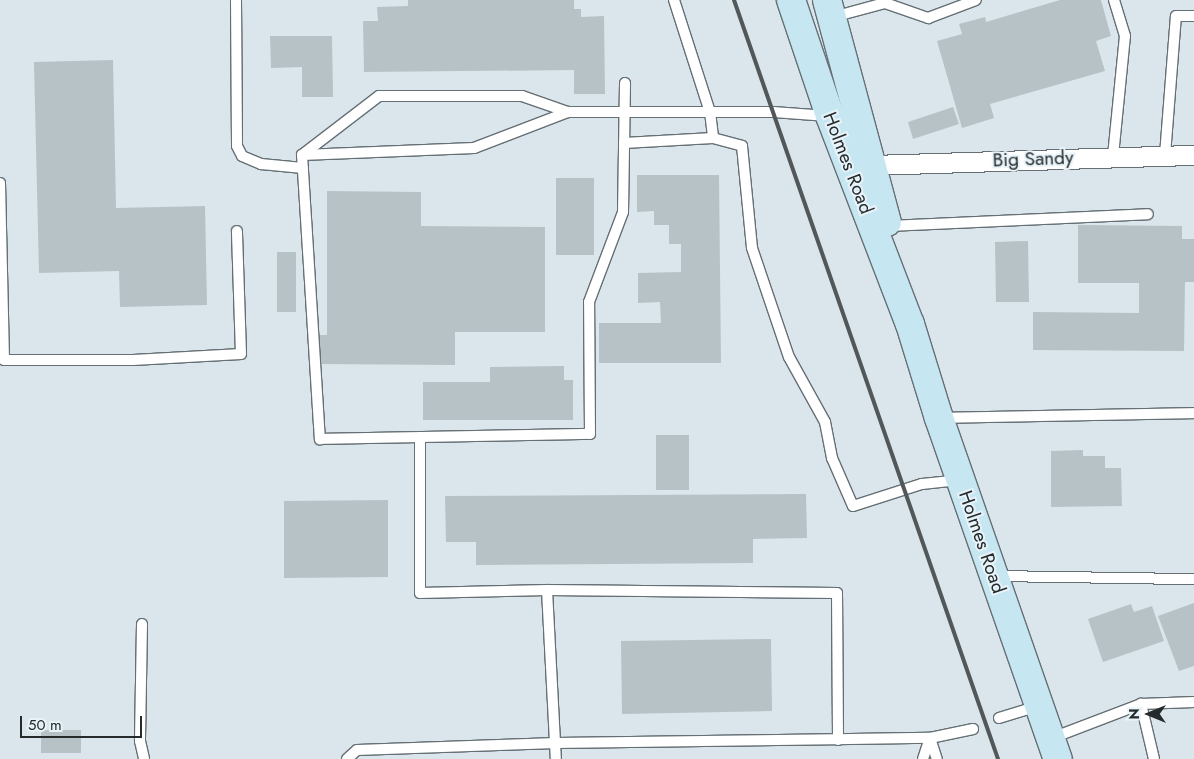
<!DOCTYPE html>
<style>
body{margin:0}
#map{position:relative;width:1194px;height:759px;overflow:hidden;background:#dae6eb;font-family:Jost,sans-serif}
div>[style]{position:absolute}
.building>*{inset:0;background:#b7c2c7}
.roads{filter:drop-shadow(1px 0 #656f74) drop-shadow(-1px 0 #656f74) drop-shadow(0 1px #656f74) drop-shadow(0 -1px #656f74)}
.lane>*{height:10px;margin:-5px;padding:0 5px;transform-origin:5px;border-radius:5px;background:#fff}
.street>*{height:19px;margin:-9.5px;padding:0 9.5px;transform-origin:9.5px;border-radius:9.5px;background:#fff}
.secondary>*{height:28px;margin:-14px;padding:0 14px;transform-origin:14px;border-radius:14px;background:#c6e6f2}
.rail>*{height:4px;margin:-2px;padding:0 2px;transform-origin:2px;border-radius:2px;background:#52585a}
span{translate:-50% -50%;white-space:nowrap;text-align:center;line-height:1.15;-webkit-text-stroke:4px #e7f3f9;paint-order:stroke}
.street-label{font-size:19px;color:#252a2b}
.north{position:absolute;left:1124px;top:689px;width:50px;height:50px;-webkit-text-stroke:4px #e7f3f9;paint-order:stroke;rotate:270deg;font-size:14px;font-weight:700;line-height:20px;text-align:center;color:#252a2b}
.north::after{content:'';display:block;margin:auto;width:18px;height:22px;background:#252a2b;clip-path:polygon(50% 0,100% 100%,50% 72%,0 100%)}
.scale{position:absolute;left:20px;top:716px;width:122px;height:22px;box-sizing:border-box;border:2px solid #252a2b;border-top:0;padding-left:6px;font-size:15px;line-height:18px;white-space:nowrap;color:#252a2b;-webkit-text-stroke:4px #e7f3f9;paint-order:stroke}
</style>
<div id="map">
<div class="building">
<i style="clip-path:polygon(408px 0,574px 0,574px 9px,581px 9px,581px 17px,604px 16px,605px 94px,574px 94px,574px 70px,364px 72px,363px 21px,378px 21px,377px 7px,408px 6px)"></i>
<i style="clip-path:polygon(1060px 0,1101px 0,1111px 36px,1096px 41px,1105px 71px,990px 104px,994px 118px,962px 128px,937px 41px,962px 34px,959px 24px,985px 17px,986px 22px)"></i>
<i style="clip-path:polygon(270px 36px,332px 36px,333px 97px,302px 97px,302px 67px,271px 68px)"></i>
<i style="clip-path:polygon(113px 60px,116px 208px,205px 206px,207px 305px,120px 307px,119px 271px,39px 273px,34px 62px)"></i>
<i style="clip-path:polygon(953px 107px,959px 124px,913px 139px,908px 122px)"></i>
<i style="clip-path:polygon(637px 175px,719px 175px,721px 363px,599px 363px,599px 323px,661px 323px,660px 302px,638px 303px,638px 273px,681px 272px,681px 244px,669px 244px,669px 225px,654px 225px,654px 211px,637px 212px)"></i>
<i style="clip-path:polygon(556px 178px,594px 178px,594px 255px,556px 255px)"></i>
<i style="clip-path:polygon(327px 191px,421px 192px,421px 226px,545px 227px,545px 332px,455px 332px,455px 365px,320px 364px,320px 335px,327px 335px)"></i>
<i style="clip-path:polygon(1078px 225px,1182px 226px,1182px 239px,1194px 239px,1194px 282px,1185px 282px,1184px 351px,1033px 350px,1033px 312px,1139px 313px,1139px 283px,1078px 283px)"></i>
<i style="clip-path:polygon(1028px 241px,1029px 302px,996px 302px,995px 242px)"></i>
<i style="clip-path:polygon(277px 252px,296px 252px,296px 312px,277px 312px)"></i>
<i style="clip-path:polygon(564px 366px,564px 380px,573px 380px,573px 420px,423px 420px,423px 382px,490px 382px,490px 367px)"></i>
<i style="clip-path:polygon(656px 435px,689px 435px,689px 490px,656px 490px)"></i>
<i style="clip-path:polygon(1083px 450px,1083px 456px,1105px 456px,1105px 468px,1121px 468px,1122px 506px,1051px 507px,1051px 451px)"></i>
<i style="clip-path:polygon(806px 494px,807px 538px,753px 539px,753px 563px,476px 565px,476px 542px,446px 542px,445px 496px)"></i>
<i style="clip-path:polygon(388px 500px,388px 577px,284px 578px,284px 501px)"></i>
<i style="clip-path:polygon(1194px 603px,1194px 666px,1179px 671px,1158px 616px)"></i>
<i style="clip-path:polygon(1131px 604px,1134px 612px,1152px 606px,1164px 641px,1103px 662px,1088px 619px)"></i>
<i style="clip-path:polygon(771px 639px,772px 711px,622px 714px,621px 641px)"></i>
<i style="clip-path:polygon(41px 730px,81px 730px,81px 753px,41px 753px)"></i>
</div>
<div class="roads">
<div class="lane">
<i style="left:236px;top:0;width:146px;rotate:89.6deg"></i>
<i style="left:237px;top:146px;width:11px;rotate:63deg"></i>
<i style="left:242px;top:156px;width:21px;rotate:23deg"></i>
<i style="left:261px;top:164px;width:42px;rotate:5.4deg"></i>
<i style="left:674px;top:0;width:118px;rotate:72.2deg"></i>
<i style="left:710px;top:112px;width:26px;rotate:83deg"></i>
<i style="left:833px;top:17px;width:54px;rotate:-15.1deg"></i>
<i style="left:885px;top:3px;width:46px;rotate:19.2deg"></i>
<i style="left:928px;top:18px;width:51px;rotate:-20.6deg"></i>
<i style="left:624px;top:143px;width:89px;rotate:-3.2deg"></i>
<i style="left:713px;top:138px;width:30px;rotate:15deg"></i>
<i style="left:742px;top:146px;width:102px;rotate:84.4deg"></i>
<i style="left:752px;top:248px;width:115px;rotate:71.3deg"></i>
<i style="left:789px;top:357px;width:74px;rotate:61deg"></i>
<i style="left:825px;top:422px;width:37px;rotate:79deg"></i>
<i style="left:832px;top:458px;width:52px;rotate:66.4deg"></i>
<i style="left:853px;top:506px;width:72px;rotate:-17.7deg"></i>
<i style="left:922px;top:484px;width:37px;rotate:-6deg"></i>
<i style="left:302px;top:155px;width:285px;rotate:86.4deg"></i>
<i style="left:320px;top:439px;width:270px;rotate:-1.1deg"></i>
<i style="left:590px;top:434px;width:132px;rotate:-90.4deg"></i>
<i style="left:589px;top:302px;width:96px;rotate:-69.3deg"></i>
<i style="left:623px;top:212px;width:129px;rotate:-89.1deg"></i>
<i style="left:302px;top:155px;width:97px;rotate:-37.5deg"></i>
<i style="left:379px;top:96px;width:143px"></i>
<i style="left:522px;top:96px;width:49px;rotate:19.2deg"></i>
<i style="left:568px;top:112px;width:205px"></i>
<i style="left:773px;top:112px;width:55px;rotate:4.2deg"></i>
<i style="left:302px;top:155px;width:172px;rotate:-2.3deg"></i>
<i style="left:474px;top:148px;width:101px;rotate:-21deg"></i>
<i style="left:1165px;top:155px;width:139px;rotate:-85.5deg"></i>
<i style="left:1176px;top:16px;width:18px"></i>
<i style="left:1113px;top:156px;width:121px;rotate:-84.3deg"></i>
<i style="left:1125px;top:36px;width:38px;rotate:-107deg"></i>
<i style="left:0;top:183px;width:177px;rotate:88.7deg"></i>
<i style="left:4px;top:360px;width:129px"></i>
<i style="left:133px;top:360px;width:108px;rotate:-3.2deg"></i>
<i style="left:241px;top:354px;width:123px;rotate:-91.9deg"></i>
<i style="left:888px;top:226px;width:260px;rotate:-2.6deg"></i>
<i style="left:940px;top:418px;width:254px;rotate:-1.1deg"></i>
<i style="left:420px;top:437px;width:156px;rotate:90deg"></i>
<i style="left:420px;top:593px;width:127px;rotate:-1.4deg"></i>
<i style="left:547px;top:590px;width:290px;rotate:0.6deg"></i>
<i style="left:837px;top:593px;width:147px;rotate:89.6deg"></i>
<i style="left:995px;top:576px;width:199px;rotate:0.9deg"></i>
<i style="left:547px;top:590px;width:169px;rotate:87deg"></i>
<i style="left:142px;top:624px;width:117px;rotate:91deg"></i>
<i style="left:140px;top:741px;width:18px;rotate:77deg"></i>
<i style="left:999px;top:718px;width:41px;rotate:-17.1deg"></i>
<i style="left:930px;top:738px;width:22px;rotate:72deg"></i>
<i style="left:1052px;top:738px;width:95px;rotate:-20.9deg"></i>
<i style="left:347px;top:759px;width:13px;rotate:-42deg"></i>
<i style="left:357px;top:750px;width:199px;rotate:-2deg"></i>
<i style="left:556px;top:743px;width:374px;rotate:-0.8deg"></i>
<i style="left:930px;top:738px;width:44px;rotate:-11.8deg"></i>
<i style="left:923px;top:759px;width:22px;rotate:-72deg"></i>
<i style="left:1154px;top:759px;width:57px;rotate:-103.3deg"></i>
<i style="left:1141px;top:704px;width:53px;rotate:-2.2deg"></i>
</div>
<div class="street">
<i style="left:872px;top:165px;width:322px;rotate:-1.8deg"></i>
</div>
<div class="secondary">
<i style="left:791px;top:0;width:122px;rotate:71.4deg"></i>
<i style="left:830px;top:116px;width:223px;rotate:69deg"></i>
<i style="left:910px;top:324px;width:98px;rotate:72.9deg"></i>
<i style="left:939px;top:418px;width:361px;rotate:70.8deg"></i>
<i style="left:827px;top:0;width:230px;rotate:74.9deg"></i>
</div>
</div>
<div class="rail">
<i style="left:734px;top:0;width:804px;rotate:70.82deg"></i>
</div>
<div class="street-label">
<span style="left:1033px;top:159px;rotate:-2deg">Big Sandy</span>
<span style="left:848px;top:163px;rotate:69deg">Holmes Road</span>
<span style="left:982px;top:542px;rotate:71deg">Holmes Road</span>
</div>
<div class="north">N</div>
<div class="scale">50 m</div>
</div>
